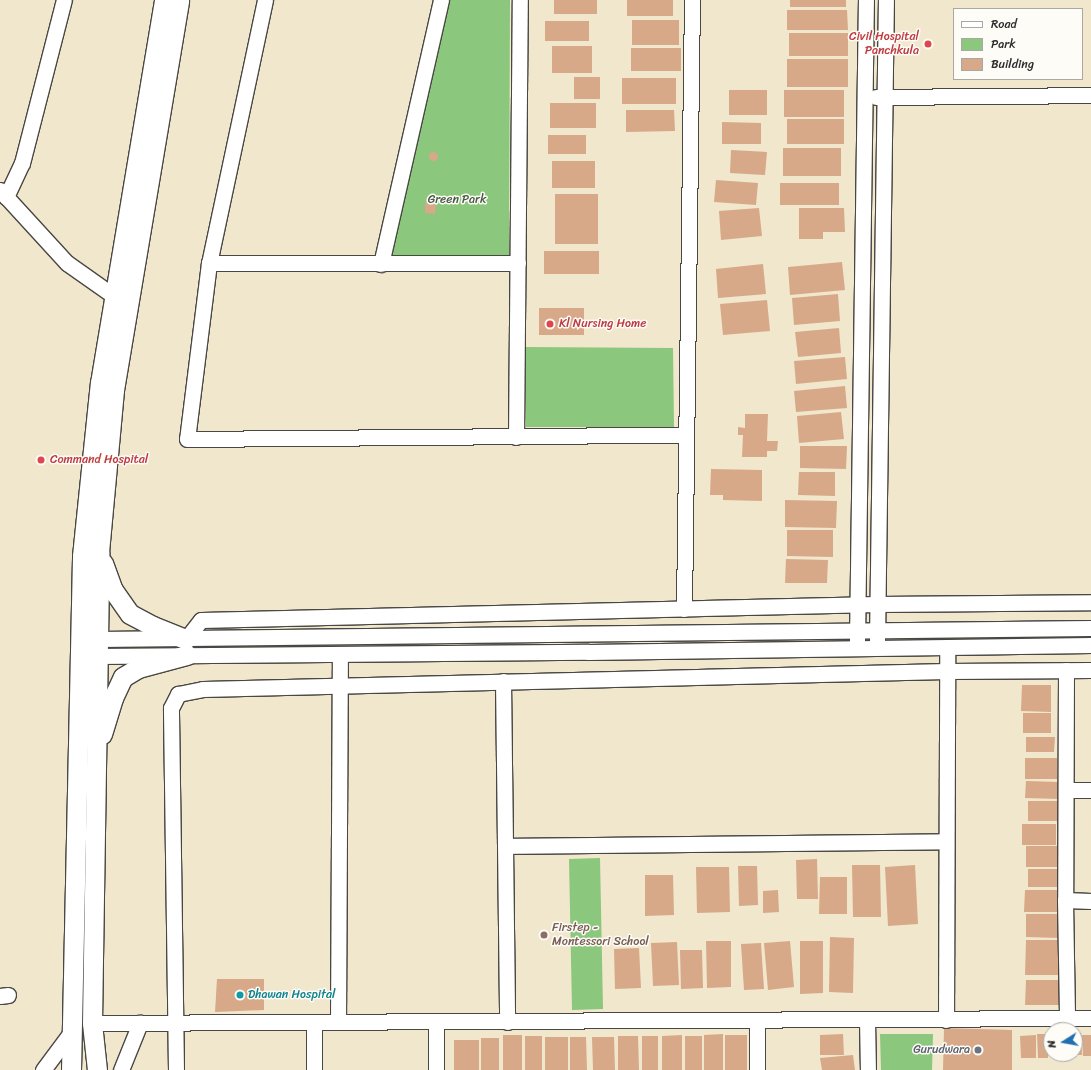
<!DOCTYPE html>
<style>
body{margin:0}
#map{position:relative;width:1091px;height:1070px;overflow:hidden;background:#f1e7cc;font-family:Sriracha,sans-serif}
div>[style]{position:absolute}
.green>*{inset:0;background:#8bc77d}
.building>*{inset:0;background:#d7a989}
.round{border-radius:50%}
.roads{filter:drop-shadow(1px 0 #494743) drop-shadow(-1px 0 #494743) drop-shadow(0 1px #494743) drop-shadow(0 -1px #494743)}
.minor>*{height:15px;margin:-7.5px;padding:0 7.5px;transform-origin:7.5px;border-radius:7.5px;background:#fff}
.major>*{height:19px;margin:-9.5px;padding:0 9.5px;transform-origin:9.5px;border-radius:9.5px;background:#fff}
.dots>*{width:11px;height:11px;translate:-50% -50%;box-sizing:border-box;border:2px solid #fdfcf7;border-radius:50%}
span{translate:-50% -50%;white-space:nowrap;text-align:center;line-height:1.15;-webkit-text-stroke:3px #fdfcf7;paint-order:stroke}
.health-label{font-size:12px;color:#be3a42}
.right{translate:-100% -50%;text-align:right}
.left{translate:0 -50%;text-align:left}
.park-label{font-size:12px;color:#485a44}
.education-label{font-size:12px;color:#785e54}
.culture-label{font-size:12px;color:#0d838f}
.worship-label{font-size:12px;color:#5b616d}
.legend{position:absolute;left:953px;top:8px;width:130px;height:72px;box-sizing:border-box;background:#fdfcf7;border:1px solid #a9a8a5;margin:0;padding:5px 7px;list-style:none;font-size:12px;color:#2b2b2b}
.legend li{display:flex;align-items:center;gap:8px;height:20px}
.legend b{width:20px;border:1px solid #a9a8a5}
.north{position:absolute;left:1043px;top:1022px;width:40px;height:40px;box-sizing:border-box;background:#fdfcf7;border:1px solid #a9a8a5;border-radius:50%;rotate:259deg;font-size:11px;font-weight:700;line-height:16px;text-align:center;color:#2b2b2b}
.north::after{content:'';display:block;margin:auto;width:14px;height:18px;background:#1f6fb2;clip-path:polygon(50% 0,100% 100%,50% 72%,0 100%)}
</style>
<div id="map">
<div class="green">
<i style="clip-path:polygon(449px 0,510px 0,509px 255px,391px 256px)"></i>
<i style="clip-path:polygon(526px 347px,673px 348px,674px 427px,526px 427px)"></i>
<i style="clip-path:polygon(600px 858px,603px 1009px,572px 1010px,569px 859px)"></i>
<i style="clip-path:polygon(880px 1034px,933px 1034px,932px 1070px,881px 1070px)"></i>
</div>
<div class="building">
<i style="clip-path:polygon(554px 0,597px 0,597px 14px,554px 14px)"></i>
<i style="clip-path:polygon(627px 0,673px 0,673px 16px,627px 16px)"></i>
<i style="clip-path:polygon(790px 0,846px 0,846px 7px,790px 7px)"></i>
<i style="clip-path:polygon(787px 10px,847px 10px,848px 30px,787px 30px)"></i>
<i style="clip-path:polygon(632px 20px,679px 20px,679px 45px,632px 45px)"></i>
<i style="clip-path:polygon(545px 21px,589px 21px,589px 41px,545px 41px)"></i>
<i style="clip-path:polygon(789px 33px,848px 33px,848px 56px,789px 56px)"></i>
<i style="clip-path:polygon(552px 46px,592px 46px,592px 73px,552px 73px)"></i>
<i style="clip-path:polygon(631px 48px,681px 48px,681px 71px,631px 71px)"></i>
<i style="clip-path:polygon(787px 59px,848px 59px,848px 87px,787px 87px)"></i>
<i style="clip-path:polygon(574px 77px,600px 77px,600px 99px,574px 99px)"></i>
<i style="clip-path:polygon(622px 78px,676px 78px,676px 104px,622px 104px)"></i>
<i style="clip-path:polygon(729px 90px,767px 90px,767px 115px,729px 115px)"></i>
<i style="clip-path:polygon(784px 90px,844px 90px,844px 117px,784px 117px)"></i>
<i style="clip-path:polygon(550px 103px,596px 103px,596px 128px,550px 128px)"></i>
<i style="clip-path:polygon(626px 110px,674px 110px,675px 131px,626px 132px)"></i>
<i style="clip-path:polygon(787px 119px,844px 119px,844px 144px,787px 144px)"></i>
<i style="clip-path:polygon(722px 122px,761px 123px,761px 144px,722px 144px)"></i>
<i style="clip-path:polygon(548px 135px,586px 135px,586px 154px,548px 154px)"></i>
<i style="clip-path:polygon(783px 148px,841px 148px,841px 176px,783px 176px)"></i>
<i style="clip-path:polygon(731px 150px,767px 152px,765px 175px,730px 173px)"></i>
<i class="round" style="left:428.5px;top:151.5px;width:9px;height:9px"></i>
<i style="clip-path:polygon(552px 161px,595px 161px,595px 188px,552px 188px)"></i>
<i style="clip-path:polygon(716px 180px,758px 183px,756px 205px,714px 202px)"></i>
<i style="clip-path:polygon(780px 183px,839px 183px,839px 205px,780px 205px)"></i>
<i style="clip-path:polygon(555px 194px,598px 194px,598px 244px,555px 244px)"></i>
<i style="clip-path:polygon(425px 202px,436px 203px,435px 214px,425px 213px)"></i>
<i style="clip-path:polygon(759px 208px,762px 236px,721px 240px,719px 211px)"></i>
<i style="clip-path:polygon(799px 208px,844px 208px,845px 232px,823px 232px,823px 239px,799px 239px)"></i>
<i style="clip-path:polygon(544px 251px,599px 251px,599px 274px,544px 274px)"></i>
<i style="clip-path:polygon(842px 262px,845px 290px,790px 295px,788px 267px)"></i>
<i style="clip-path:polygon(763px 264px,766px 294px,718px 298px,716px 269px)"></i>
<i style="clip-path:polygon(838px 294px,840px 321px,794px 325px,792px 298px)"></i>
<i style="clip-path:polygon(767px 300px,770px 331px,723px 335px,720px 304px)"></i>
<i style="clip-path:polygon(539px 308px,584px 308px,584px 335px,539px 335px)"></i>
<i style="clip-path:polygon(839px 328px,841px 353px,798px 357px,795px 332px)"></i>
<i style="clip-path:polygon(845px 357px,847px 379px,796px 384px,794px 361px)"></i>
<i style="clip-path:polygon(845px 386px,847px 408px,796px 412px,794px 391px)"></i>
<i style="clip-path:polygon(841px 412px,844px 439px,799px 443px,797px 416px)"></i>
<i style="clip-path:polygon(745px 414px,768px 414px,767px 441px,778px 441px,777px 451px,767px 451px,767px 457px,742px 457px,743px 435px,738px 435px,738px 427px,745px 428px)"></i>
<i style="clip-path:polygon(800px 446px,847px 446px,846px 469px,800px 468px)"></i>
<i style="clip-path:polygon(711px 469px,762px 470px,762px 501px,723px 500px,723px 495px,710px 495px)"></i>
<i style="clip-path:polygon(799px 472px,835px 472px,835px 496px,798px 495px)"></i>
<i style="clip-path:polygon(785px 500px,837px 501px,836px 528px,785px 527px)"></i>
<i style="clip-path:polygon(787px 530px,833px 530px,833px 557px,787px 556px)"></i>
<i style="clip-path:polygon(786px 559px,828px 560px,827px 583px,785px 583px)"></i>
<i style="clip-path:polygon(1022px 685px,1051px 685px,1051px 712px,1021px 711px)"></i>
<i style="clip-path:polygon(1023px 713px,1051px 713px,1051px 733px,1023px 733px)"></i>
<i style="clip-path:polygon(1026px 737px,1055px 737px,1054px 752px,1026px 752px)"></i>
<i style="clip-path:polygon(1025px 758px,1057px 758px,1057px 779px,1025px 779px)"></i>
<i style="clip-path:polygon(1026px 781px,1059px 782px,1059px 799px,1025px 798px)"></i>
<i style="clip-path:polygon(1028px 801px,1061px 801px,1061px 821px,1028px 821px)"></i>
<i style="clip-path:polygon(1022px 824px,1056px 824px,1056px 845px,1022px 845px)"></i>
<i style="clip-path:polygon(1026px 846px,1061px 846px,1061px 867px,1026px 867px)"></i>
<i style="clip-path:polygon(817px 859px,818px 899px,797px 899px,796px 860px)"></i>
<i style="clip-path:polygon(852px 865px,880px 865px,881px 917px,853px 917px)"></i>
<i style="clip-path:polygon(915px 865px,918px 924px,888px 926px,885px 867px)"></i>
<i style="clip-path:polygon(738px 866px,757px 866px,758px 905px,739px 906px)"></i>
<i style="clip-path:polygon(696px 867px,729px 867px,730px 912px,697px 913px)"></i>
<i style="clip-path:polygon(1028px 869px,1058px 869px,1058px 887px,1028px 887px)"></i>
<i style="clip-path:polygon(645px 875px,673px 875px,674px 915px,645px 916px)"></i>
<i style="clip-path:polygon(820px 877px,847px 877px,847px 914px,819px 914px)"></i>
<i style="clip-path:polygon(778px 890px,779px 912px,763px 913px,763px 891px)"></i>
<i style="clip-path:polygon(1025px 890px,1060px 890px,1060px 912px,1024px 912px)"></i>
<i style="clip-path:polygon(1026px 914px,1060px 914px,1060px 938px,1026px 937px)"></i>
<i style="clip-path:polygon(830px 937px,854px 938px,853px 993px,829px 992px)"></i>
<i style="clip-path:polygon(1026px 940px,1060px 940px,1060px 975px,1025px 975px)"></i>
<i style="clip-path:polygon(706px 941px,731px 941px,731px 987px,707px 988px)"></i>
<i style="clip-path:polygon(790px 941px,794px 987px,768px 990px,764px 943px)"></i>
<i style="clip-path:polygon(800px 941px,823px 941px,823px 993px,800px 994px)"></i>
<i style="clip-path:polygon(677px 942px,679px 985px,653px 986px,651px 943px)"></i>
<i style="clip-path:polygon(761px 943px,764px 989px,744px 990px,741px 944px)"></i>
<i style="clip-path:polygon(639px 948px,641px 988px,615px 989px,614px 949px)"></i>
<i style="clip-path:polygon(680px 950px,702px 950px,703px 988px,681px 989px)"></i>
<i style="clip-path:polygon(217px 979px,264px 979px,264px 1010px,215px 1012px)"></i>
<i style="clip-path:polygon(1026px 980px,1061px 980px,1061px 1005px,1025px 1005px)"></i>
<i style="clip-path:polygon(944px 1028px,1012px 1030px,1012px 1070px,943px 1070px)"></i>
<i style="clip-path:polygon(1075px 1033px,1081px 1033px,1082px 1055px,1075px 1055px)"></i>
<i style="clip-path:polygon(723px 1034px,723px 1070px,704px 1070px,704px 1035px)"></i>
<i style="clip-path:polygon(843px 1034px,844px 1055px,820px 1055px,820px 1035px)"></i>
<i style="clip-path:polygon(1037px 1034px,1048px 1034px,1048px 1058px,1038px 1058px)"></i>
<i style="clip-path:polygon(503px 1035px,522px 1035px,522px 1070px,503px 1070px)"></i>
<i style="clip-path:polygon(682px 1035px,682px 1070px,662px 1070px,662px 1036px)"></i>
<i style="clip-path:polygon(725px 1035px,747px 1035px,747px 1070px,725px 1070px)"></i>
<i style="clip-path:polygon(1036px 1035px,1036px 1058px,1021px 1058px,1020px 1036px)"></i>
<i style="clip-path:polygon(1082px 1035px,1091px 1035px,1091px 1056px,1083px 1056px)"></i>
<i style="clip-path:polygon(525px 1036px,542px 1036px,542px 1070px,525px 1070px)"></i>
<i style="clip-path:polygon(618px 1036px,638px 1036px,639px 1070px,618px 1070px)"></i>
<i style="clip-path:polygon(642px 1036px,658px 1036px,658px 1070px,642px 1070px)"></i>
<i style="clip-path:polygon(685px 1036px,702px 1036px,702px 1070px,685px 1070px)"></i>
<i style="clip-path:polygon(545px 1037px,568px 1037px,568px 1070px,545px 1070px)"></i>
<i style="clip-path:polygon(570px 1037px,586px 1037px,587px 1070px,570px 1070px)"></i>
<i style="clip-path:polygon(592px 1037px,614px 1037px,615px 1070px,593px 1070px)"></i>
<i style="clip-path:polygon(481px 1038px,499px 1038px,499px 1070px,481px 1070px)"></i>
<i style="clip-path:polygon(454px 1040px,479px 1040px,479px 1070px,454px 1070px)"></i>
<i style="clip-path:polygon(1052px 1054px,1068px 1054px,1068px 1057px,1052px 1058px)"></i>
<i style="clip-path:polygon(853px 1055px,855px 1070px,822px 1070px,820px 1058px)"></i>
</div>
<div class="roads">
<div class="minor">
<i style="left:265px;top:0;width:269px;rotate:102deg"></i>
<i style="left:209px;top:263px;width:177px;rotate:97.1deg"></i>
<i style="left:187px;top:439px;width:499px;rotate:-0.5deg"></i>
<i style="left:876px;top:97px;width:215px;rotate:-0.5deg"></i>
<i style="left:0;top:190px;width:99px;rotate:47.5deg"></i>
<i style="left:67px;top:263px;width:57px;rotate:35.1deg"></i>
<i style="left:6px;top:197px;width:38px;rotate:-65deg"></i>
<i style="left:22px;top:163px;width:168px;rotate:-75.6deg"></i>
<i style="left:209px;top:263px;width:309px"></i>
<i style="left:381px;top:264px;width:271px;rotate:-77.2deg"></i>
<i style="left:516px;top:437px;width:437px;rotate:-89.5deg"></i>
<i style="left:684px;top:609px;width:609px;rotate:-89.25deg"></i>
<i style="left:186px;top:639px;width:24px;rotate:-52deg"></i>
<i style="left:201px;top:620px;width:676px;rotate:-1.36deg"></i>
<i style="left:877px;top:604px;width:214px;rotate:-0.5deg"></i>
<i style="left:857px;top:641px;width:641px;rotate:-89.2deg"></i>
<i style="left:877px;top:641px;width:641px;rotate:-89.2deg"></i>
<i style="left:89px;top:642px;width:9px;rotate:-18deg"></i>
<i style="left:98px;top:639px;width:993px;rotate:-0.63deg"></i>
<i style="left:88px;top:650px;width:11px;rotate:34deg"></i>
<i style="left:97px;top:656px;width:491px;rotate:-0.5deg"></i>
<i style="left:588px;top:652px;width:503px;rotate:-0.8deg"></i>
<i style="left:1066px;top:670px;width:230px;rotate:90.2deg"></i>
<i style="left:1065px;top:900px;width:118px;rotate:89deg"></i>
<i style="left:503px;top:681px;width:341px;rotate:89.3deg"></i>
<i style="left:1066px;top:790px;width:25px"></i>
<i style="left:505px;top:846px;width:441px;rotate:-0.6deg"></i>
<i style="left:1065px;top:900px;width:26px;rotate:2deg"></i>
<i style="left:0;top:996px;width:8px;rotate:-7deg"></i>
<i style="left:757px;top:1020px;width:50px;rotate:90deg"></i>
<i style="left:867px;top:1020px;width:50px;rotate:88.9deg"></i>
<i style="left:946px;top:1020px;width:373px;rotate:-89.8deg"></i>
<i style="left:314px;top:1022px;width:48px;rotate:90deg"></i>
<i style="left:338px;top:1022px;width:368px;rotate:-89.7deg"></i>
<i style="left:436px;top:1022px;width:48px;rotate:90deg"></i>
<i style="left:92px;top:1023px;width:999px;rotate:-0.29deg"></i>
<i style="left:43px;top:1070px;width:49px;rotate:-53.4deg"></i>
<i style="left:121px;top:1070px;width:51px;rotate:-68deg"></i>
<i style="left:176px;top:1070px;width:362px;rotate:-90.8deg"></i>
<i style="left:171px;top:708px;width:16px;rotate:-63deg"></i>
<i style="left:178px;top:694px;width:25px;rotate:-11deg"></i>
<i style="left:203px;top:689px;width:744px;rotate:-1.39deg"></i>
<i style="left:947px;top:671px;width:144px;rotate:-0.4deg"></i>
</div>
<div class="major">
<i style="left:103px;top:563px;width:29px;rotate:70deg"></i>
<i style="left:113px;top:590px;width:29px;rotate:55deg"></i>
<i style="left:130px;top:614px;width:26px;rotate:28deg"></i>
<i style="left:153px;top:626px;width:35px;rotate:22deg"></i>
<i style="left:102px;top:734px;width:38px;rotate:-73deg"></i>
<i style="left:113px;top:698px;width:23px;rotate:-65deg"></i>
<i style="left:123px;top:677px;width:17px;rotate:-31deg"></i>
<i style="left:138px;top:668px;width:51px;rotate:-14.9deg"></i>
<i style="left:71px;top:1070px;width:514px;rotate:-88.77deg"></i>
<i style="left:82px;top:556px;width:174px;rotate:-84.1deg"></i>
<i style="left:100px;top:383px;width:388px;rotate:-80.5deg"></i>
<i style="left:97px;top:1070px;width:47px;rotate:-96.1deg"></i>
<i style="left:92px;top:1023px;width:471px;rotate:-89.1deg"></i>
<i style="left:99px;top:552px;width:163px;rotate:-84.7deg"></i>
<i style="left:114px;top:390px;width:395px;rotate:-80.5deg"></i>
</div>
</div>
<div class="dots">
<i style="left:928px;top:44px;background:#e0444e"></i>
<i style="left:550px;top:324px;background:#e0444e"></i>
<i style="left:41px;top:460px;background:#e0444e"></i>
<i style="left:544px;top:935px;background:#8d6e63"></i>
<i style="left:240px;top:995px;background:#0f9aa8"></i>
<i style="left:978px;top:1050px;background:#6b7280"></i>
</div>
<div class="health-label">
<span class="right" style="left:919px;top:44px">Civil Hospital<br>Panchkula</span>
<span class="left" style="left:559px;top:324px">Kl Nursing Home</span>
<span class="left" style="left:50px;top:460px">Command Hospital</span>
</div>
<div class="park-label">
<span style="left:457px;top:200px">Green Park</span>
</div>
<div class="education-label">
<span class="left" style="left:552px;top:935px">Firstep -<br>Montessori School</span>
</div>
<div class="culture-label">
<span class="left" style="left:248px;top:995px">Dhawan Hospital</span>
</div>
<div class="worship-label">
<span class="right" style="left:970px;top:1050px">Gurudwara</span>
</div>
<ul class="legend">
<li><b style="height:5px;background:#fff"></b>Road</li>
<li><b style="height:11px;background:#8bc77d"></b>Park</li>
<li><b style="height:11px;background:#d7a989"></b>Building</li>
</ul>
<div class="north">N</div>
</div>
